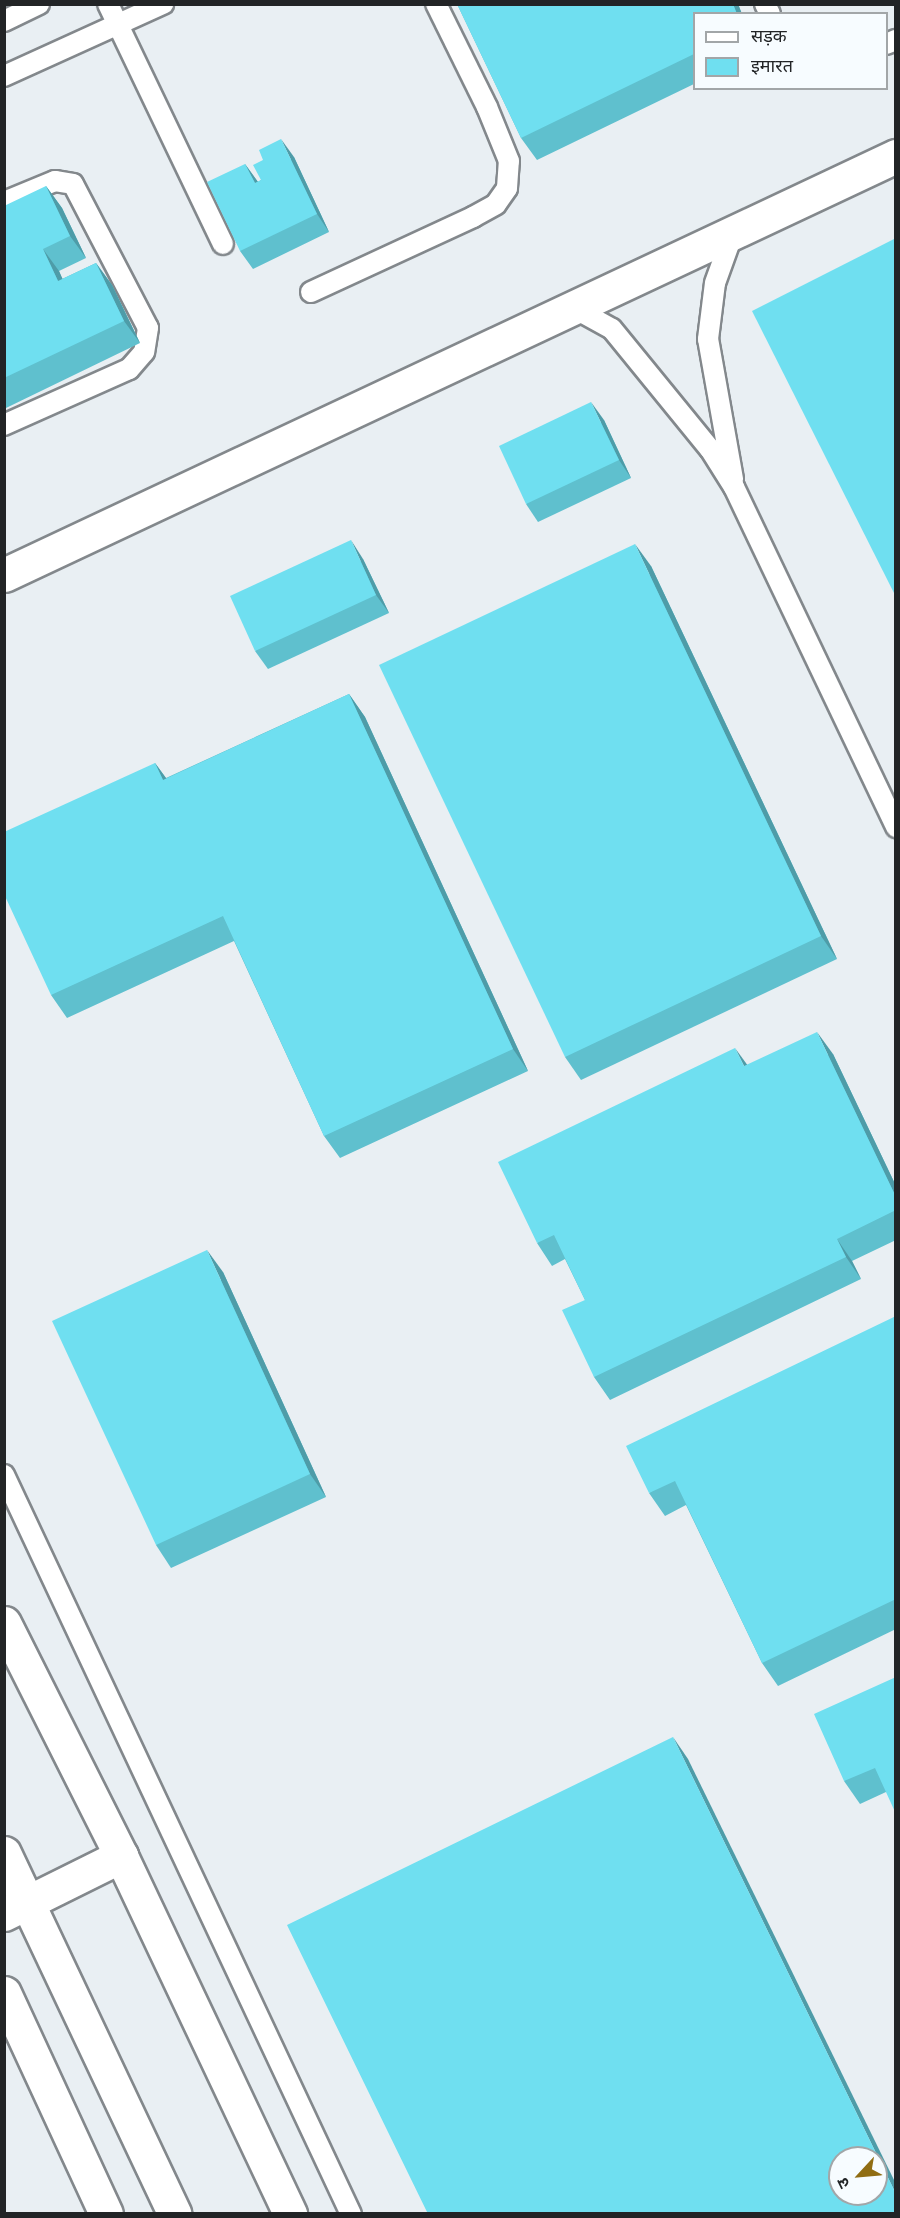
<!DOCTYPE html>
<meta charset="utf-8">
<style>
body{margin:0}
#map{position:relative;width:900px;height:2218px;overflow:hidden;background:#e9eff3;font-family:"Fira Sans","Noto Sans Devanagari",sans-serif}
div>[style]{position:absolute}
.roads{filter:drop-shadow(2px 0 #83888c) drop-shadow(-2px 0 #83888c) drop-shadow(0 2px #83888c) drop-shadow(0 -2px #83888c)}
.lane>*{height:20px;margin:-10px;padding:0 10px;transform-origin:10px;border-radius:10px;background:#fff}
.street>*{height:33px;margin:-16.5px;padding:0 16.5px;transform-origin:16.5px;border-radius:16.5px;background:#fff}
.secondary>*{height:33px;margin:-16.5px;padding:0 16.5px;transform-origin:16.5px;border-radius:16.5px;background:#fff}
.wall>*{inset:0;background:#5fc0ce}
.shaded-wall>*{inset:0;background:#4e9ca8}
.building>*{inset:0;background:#6fdff0}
span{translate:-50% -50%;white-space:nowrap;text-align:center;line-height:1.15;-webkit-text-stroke:5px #f7fcff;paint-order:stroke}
.frame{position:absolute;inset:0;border:6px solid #222426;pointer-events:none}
.legend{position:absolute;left:693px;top:12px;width:195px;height:78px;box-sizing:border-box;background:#f7fcff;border:2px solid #a2a6a8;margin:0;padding:8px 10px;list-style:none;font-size:18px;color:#222426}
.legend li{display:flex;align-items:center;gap:12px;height:30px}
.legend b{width:30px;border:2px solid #a2a6a8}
.north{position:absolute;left:828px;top:2146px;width:60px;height:60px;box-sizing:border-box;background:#f7fcff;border:2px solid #a2a6a8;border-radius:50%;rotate:244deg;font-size:16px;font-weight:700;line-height:24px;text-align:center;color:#222426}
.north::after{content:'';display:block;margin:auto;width:21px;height:27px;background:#906d13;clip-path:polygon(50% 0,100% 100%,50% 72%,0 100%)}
</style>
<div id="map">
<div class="roads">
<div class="lane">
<i style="left:108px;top:4px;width:266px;rotate:64.4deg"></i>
<i style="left:765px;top:4px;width:11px;rotate:63deg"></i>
<i style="left:4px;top:21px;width:39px;rotate:-26deg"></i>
<i style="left:886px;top:44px;width:11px;rotate:-22deg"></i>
<i style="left:4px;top:76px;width:175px;rotate:-24.4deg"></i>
<i style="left:4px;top:202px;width:55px;rotate:-22.4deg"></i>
<i style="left:55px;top:181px;width:18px;rotate:9deg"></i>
<i style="left:73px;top:184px;width:162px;rotate:62.5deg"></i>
<i style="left:148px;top:328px;width:24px;rotate:99deg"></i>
<i style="left:144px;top:352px;width:23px;rotate:131deg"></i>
<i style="left:129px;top:369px;width:137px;rotate:155.9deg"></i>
<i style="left:311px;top:292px;width:179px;rotate:-24.8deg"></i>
<i style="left:473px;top:217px;width:26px;rotate:-29deg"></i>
<i style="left:496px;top:204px;width:19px;rotate:-55deg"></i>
<i style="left:507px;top:188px;width:27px;rotate:-86deg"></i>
<i style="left:509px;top:161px;width:58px;rotate:-112.2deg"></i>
<i style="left:487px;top:107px;width:115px;rotate:-116.3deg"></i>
<i style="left:574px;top:308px;width:43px;rotate:28.9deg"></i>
<i style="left:612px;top:329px;width:155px;rotate:50.8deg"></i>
<i style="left:710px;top:449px;width:45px;rotate:57.7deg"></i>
<i style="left:734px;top:487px;width:377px;rotate:64.5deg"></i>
<i style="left:733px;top:479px;width:142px;rotate:-100.1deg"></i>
<i style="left:708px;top:339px;width:56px;rotate:-82.9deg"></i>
<i style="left:715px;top:283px;width:53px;rotate:-70.2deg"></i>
<i style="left:4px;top:1475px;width:816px;rotate:64.85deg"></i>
</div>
<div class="street">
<i style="left:4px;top:1914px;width:131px;rotate:-26.4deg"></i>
<i style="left:4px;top:1993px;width:243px;rotate:65.2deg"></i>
</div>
<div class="secondary">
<i style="left:4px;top:575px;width:986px;rotate:-25.16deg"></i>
<i style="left:4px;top:1623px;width:261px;rotate:63.3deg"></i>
<i style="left:121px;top:1856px;width:396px;rotate:64.7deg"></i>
<i style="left:4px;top:1853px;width:399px;rotate:64.7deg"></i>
</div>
</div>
<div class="wall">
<i style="clip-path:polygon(457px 4px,738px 4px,742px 14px,694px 14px,694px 84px,537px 160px,521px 138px)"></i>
<i style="clip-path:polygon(294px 157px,329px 232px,253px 269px,240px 251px,245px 164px,258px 182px)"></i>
<i style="clip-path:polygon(46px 186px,62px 208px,86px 258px,59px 271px,62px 279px,96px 263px,112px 285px,140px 343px,6px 408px,4px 406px,4px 304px,6px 303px)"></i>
<i style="clip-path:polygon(604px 420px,631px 478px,538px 522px,526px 504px)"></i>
<i style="clip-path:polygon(363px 559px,389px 613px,268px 669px,255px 651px)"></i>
<i style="clip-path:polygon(651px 566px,837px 959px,581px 1080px,565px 1057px)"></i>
<i style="clip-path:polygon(349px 694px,365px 717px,528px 1071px,340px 1158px,324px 1136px,234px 941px,67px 1018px,51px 995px,155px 763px,166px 778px)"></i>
<i style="clip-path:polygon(833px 1054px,896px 1186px,896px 1240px,852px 1261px,861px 1279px,610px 1400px,594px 1377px,585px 1300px,565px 1259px,552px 1266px,537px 1243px,747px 1065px)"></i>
<i style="clip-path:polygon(223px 1272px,326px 1497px,171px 1568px,156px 1545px)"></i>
<i style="clip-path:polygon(896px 1316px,896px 1629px,778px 1686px,762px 1663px,686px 1505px,665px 1516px,649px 1493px)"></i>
<i style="clip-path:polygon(896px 1677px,886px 1792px,860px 1804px,844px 1781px)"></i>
</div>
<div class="shaded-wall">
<i style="clip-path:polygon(733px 4px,738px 4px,742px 14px,737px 14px)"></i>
<i style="clip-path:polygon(281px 139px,294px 157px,329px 232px,317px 214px)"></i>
<i style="clip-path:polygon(245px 164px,258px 182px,255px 183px)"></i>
<i style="clip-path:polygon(46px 186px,62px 208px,86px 258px,70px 236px)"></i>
<i style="clip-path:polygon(43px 249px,59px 271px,74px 304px,58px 281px)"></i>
<i style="clip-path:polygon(96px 263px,112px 285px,140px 343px,124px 321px)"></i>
<i style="clip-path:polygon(591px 402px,604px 420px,631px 478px,619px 460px)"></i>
<i style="clip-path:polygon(351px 540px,363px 559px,389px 613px,376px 595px)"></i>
<i style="clip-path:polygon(635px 544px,651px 566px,837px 959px,821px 936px)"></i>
<i style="clip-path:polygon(349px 694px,365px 717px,528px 1071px,513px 1049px)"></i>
<i style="clip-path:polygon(155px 763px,171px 785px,163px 780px)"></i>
<i style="clip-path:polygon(817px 1032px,833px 1054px,896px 1186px,896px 1197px)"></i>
<i style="clip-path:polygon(735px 1048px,751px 1070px,744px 1066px)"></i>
<i style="clip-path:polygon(837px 1239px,852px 1261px,861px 1279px,846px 1257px)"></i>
<i style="clip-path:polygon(207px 1250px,223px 1272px,326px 1497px,310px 1474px)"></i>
<i style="clip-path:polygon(673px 1737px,688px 1759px,896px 2184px,896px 2194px)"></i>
</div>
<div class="building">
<i style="clip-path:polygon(457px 4px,733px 4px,737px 14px,694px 14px,694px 54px,521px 138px)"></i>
<i style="clip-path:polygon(281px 139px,317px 214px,240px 251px,207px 182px,245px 164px,255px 183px,261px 180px,253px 165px,263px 160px,259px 150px)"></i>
<i style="clip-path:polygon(46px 186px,70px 236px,43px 249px,58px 281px,96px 263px,124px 321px,4px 378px,4px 304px,6px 303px,4px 300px,4px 206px)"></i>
<i style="clip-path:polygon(896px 238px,896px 597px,752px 311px)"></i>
<i style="clip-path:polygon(591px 402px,619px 460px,526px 504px,499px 446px)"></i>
<i style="clip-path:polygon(351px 540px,376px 595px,255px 651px,230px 596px)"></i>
<i style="clip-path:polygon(635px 544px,821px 936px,565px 1057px,379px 665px)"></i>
<i style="clip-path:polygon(349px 694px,513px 1049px,324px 1136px,223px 916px,51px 995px,4px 894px,4px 832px,155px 763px,163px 780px)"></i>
<i style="clip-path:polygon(817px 1032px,896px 1197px,896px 1210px,837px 1239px,846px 1257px,594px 1377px,562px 1310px,585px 1300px,554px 1235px,537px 1243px,498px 1162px,735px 1048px,744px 1066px)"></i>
<i style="clip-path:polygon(207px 1250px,310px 1474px,156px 1545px,52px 1321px)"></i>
<i style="clip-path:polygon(896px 1316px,896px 1599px,762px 1663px,675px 1481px,649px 1493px,626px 1446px)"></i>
<i style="clip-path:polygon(896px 1677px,896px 1814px,875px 1768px,844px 1781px,814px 1714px)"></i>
<i style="clip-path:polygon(evenodd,673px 1737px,896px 2194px,896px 2214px,428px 2214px,287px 1925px,673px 1737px,840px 2158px,876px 2158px,876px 2194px,840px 2194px,840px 2158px)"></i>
</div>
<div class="frame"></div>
<ul class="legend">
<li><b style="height:8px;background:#fff"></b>सड़क</li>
<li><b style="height:16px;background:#6fdff0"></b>इमारत</li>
</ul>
<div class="north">उ</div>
</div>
